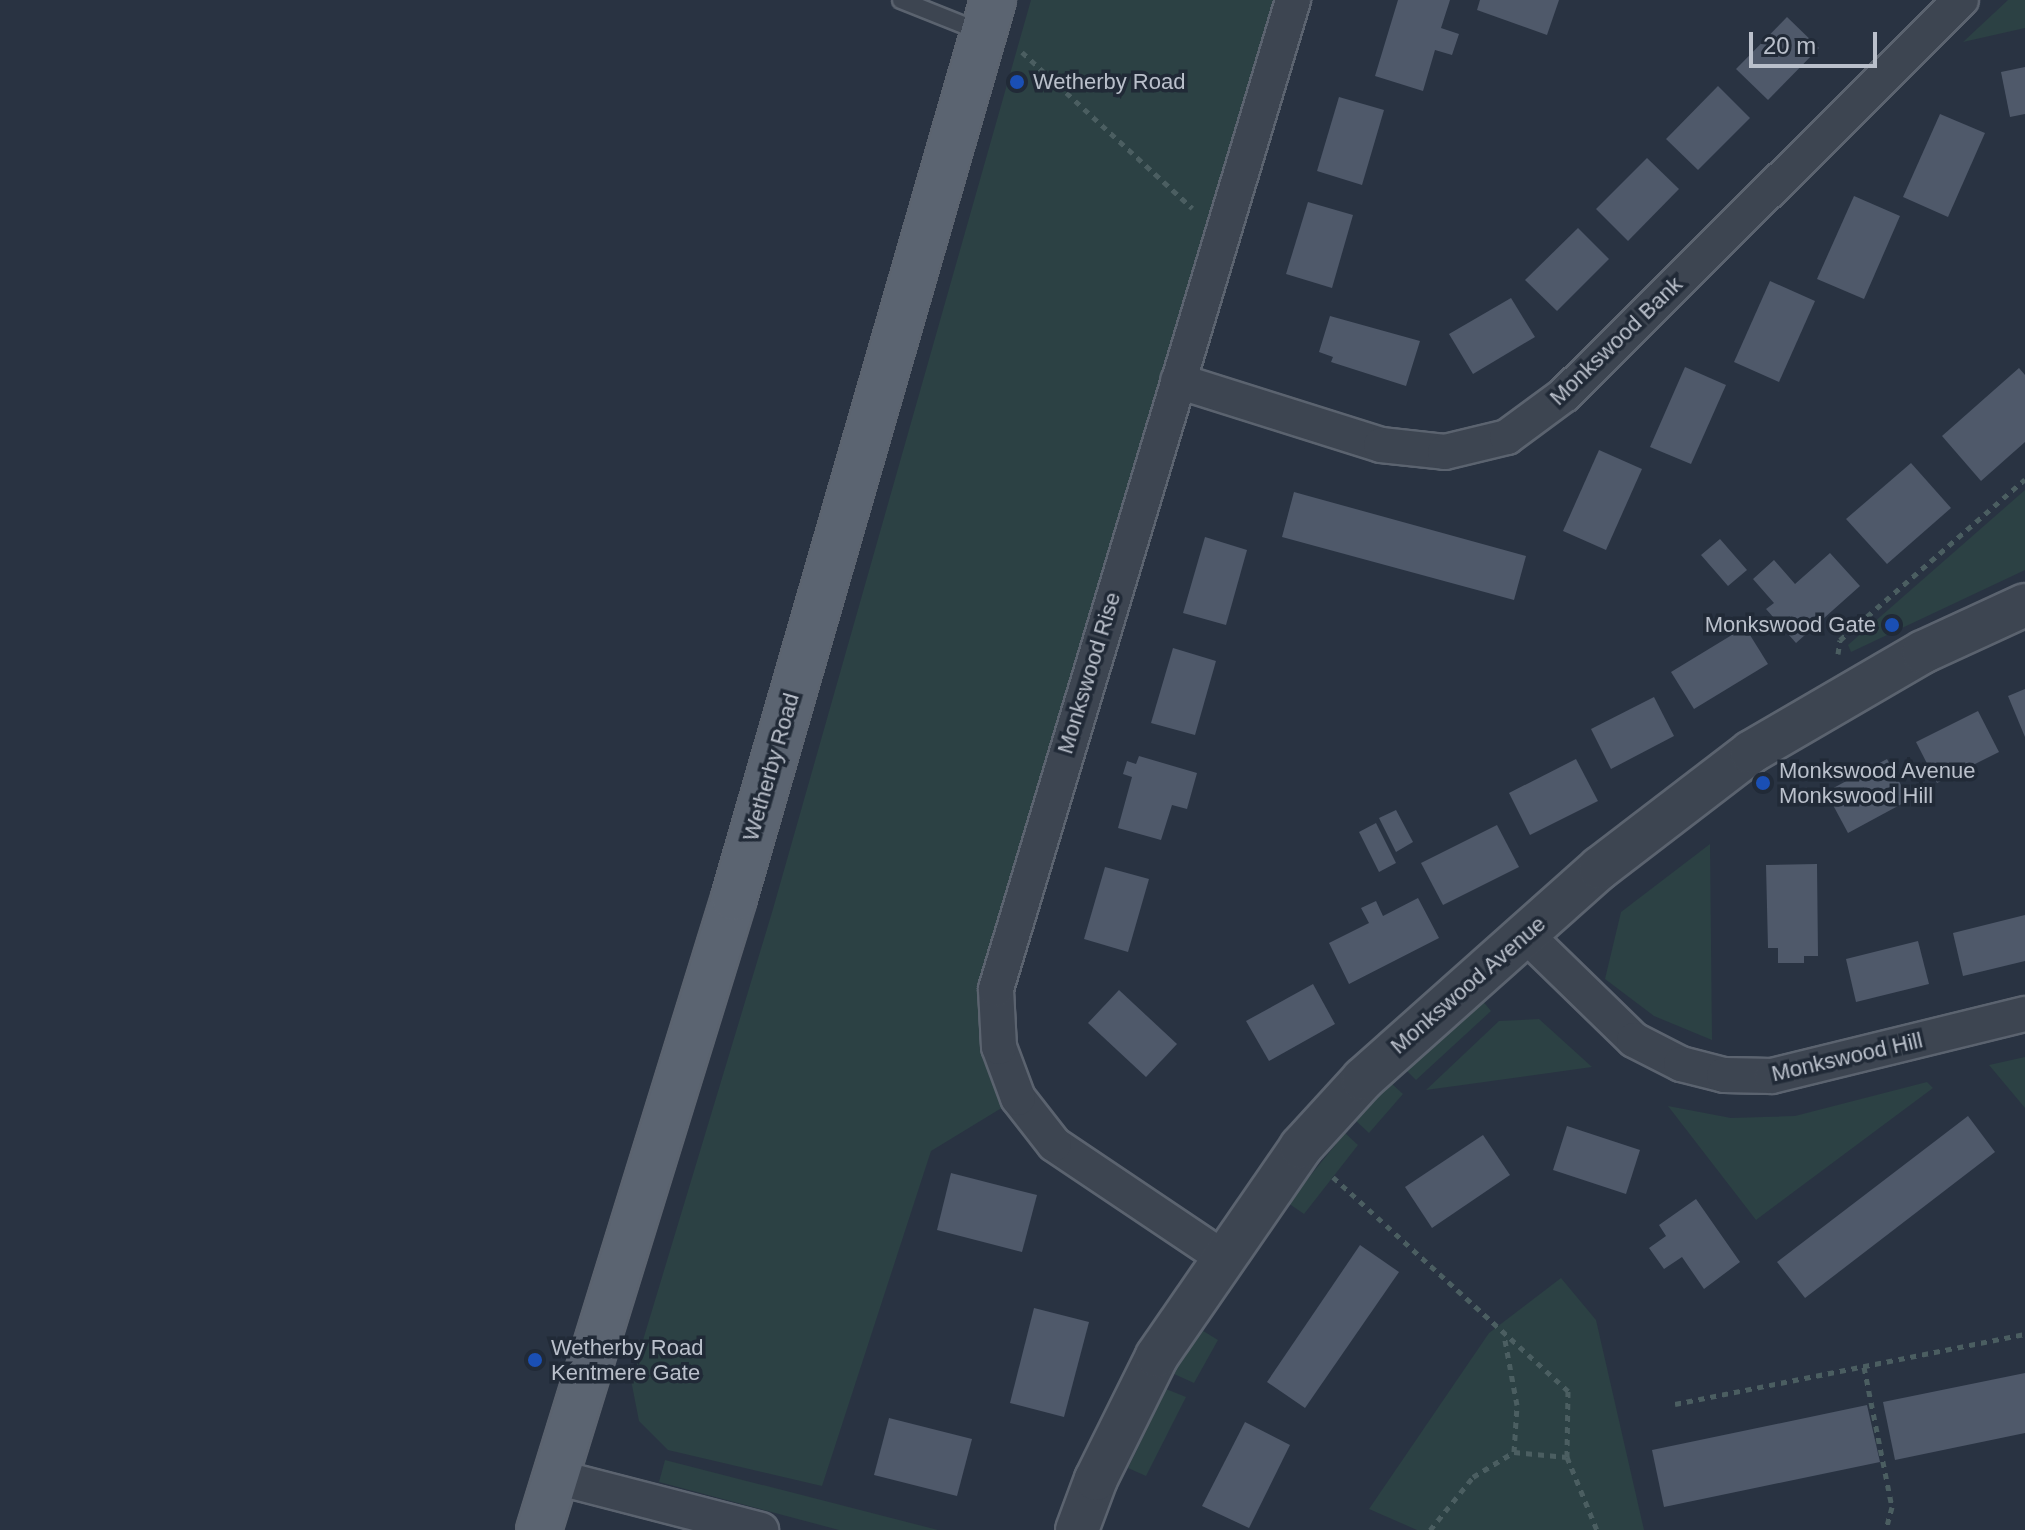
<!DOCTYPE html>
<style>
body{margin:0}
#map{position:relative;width:2025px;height:1530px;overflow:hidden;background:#293342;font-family:Helvetica,sans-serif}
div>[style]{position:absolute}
.green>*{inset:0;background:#2c4144}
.building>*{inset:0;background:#4f596a}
.path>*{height:5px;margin-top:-2.5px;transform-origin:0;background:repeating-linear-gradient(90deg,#4b5e61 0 6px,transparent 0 12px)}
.roads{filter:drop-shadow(2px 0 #5b636f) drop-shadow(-2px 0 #5b636f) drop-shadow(0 2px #5b636f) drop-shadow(0 -2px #5b636f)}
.service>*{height:16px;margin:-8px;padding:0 8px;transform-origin:8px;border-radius:8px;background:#3d4551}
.minor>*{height:34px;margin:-17px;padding:0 17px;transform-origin:17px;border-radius:17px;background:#3d4551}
.tertiary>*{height:42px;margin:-21px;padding:0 21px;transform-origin:21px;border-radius:21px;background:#3d4551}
.primary>*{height:44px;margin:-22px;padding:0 22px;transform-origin:22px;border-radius:22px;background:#5b6471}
.dots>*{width:22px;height:22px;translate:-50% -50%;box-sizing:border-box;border:4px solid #212a37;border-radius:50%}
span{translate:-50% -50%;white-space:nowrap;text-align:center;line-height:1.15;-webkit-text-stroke:7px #212a37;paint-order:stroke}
.poi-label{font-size:22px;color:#bac0cb}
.left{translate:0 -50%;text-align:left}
.right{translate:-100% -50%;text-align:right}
.street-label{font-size:22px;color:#bac0cb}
.scale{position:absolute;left:1749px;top:32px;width:128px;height:36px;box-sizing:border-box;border:4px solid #bac0cb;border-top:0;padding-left:10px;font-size:24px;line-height:28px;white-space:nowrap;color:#bac0cb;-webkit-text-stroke:6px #212a37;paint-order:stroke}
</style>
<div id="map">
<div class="green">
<i style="clip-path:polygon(1031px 0,1293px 0,1010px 932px,1018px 1098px,931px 1151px,822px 1486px,668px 1450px,639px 1421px,631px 1380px,773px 909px)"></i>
<i style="clip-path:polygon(2008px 0,2025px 0,2025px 28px,1963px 42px)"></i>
<i style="clip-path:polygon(2025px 490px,2025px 570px,1851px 652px,1848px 645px)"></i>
<i style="clip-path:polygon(1710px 844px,1712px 1040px,1654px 1016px,1605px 979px,1621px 912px)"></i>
<i style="clip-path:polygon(1481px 999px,1491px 1011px,1416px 1080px,1405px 1069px)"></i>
<i style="clip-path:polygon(1539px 1019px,1592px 1067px,1426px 1090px,1499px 1021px)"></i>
<i style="clip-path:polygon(2025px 1057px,2025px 1108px,1989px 1065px)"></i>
<i style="clip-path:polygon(1927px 1082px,1933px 1088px,1756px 1220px,1668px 1106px,1731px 1118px,1795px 1116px)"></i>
<i style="clip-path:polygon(1391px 1083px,1403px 1094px,1369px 1133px,1356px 1121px)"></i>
<i style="clip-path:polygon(1345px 1133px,1358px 1145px,1304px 1214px,1288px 1203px)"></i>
<i style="clip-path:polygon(1561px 1278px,1596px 1320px,1644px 1530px,1417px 1530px,1369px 1509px,1489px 1333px)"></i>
<i style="clip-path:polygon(1200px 1329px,1218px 1340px,1194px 1383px,1174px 1374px)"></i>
<i style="clip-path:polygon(1166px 1389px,1186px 1397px,1146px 1476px,1128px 1468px)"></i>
<i style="clip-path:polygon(665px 1460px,938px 1530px,839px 1530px,659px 1482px)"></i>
</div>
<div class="building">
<i style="clip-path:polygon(1398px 0,1450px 0,1441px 28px,1459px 34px,1452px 55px,1435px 50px,1423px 91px,1375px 76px)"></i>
<i style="clip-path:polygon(1480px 0,1559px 0,1547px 35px,1477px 10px)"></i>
<i style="clip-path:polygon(1787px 17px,1819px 48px,1768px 100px,1736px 69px)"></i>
<i style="clip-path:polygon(2025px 67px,2025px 114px,2010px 117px,2001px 72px)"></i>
<i style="clip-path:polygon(1718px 86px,1750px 118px,1698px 170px,1666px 139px)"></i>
<i style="clip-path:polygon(1339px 97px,1384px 110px,1362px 185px,1317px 171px)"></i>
<i style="clip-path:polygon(1940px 114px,1985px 133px,1948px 217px,1903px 197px)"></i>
<i style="clip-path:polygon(1647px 158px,1679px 189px,1628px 241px,1596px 209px)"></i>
<i style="clip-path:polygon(1854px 196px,1900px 216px,1864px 299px,1817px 279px)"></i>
<i style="clip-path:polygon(1308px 202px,1353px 215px,1332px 288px,1286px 274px)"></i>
<i style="clip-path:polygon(1578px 228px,1609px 259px,1557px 311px,1525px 280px)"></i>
<i style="clip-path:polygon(1770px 281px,1815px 301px,1779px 382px,1734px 362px)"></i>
<i style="clip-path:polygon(1511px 298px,1535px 337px,1473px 374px,1449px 334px)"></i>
<i style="clip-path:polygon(1330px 316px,1420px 341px,1406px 386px,1331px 362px,1333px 357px,1319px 352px)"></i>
<i style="clip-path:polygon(1685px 367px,1726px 385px,1691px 464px,1650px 447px)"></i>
<i style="clip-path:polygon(2019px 368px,2025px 375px,2025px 442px,1981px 481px,1942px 436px)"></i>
<i style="clip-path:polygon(1599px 450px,1642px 469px,1606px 550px,1563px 531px)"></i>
<i style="clip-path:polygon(1911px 463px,1951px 508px,1887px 564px,1846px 519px)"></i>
<i style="clip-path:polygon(1294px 492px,1526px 556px,1514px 600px,1282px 537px)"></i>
<i style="clip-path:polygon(1205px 537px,1247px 550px,1226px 625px,1183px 613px)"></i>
<i style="clip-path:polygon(1720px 539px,1747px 570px,1728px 586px,1701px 555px)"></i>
<i style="clip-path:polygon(1830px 553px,1860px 586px,1796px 643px,1766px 609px,1774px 603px,1753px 579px,1774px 560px,1795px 584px)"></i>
<i style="clip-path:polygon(1745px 627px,1768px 664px,1694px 709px,1671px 672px)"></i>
<i style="clip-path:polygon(1173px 648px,1216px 661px,1195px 735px,1151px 723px)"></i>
<i style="clip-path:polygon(2025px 689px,2025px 737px,2008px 696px)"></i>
<i style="clip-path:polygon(1654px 697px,1674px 736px,1611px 769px,1591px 729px)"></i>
<i style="clip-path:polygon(1978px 711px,1999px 752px,1937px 783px,1916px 742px)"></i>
<i style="clip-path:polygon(1139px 756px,1197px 773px,1187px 809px,1172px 805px,1161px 840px,1118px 828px,1132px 777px,1123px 774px,1127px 761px,1136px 764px)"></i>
<i style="clip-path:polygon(1576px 759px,1598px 801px,1530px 835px,1509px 793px)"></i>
<i style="clip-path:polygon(1887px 759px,1909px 800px,1848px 833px,1826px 792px)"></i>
<i style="clip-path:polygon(1396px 810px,1413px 842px,1396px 852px,1379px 818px)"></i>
<i style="clip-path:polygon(1376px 823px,1396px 863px,1379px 872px,1359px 832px)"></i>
<i style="clip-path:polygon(1497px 825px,1519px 867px,1443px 905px,1421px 863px)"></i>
<i style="clip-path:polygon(1817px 864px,1818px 956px,1804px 956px,1804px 963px,1778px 963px,1778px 948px,1768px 948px,1766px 865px)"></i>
<i style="clip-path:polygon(1105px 867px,1149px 879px,1128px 952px,1084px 939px)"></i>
<i style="clip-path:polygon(1418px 898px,1439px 938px,1349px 984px,1329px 943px,1369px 923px,1361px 908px,1376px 901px,1383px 916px)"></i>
<i style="clip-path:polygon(2025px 915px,2025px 961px,1963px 976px,1953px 933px)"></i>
<i style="clip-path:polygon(1918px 941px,1929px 984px,1856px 1002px,1846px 959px)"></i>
<i style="clip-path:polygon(1313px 984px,1335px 1024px,1269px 1061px,1246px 1021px)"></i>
<i style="clip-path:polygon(1119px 990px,1177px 1044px,1146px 1077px,1088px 1023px)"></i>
<i style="clip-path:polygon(1968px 1116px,1995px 1152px,1805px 1298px,1777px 1262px)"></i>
<i style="clip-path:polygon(1567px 1126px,1640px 1150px,1626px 1194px,1553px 1170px)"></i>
<i style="clip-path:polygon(1483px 1135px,1510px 1175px,1432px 1228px,1405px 1187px)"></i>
<i style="clip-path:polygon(951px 1173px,1037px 1195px,1022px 1252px,937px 1230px)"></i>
<i style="clip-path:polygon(1696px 1199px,1740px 1262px,1704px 1289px,1682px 1257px,1664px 1269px,1649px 1248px,1666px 1236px,1659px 1225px)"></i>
<i style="clip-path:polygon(1360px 1245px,1399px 1272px,1305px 1408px,1267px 1382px)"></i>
<i style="clip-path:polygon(1034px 1308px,1089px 1322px,1064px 1417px,1010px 1403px)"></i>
<i style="clip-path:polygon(2025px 1373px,2025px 1433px,1895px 1460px,1883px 1402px)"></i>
<i style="clip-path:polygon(1867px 1405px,1880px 1462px,1664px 1507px,1652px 1450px)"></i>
<i style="clip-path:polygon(889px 1418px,972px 1439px,957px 1496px,874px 1475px)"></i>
<i style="clip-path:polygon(1245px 1422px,1290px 1445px,1249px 1528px,1202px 1506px)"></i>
</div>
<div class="path">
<i style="left:1022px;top:52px;width:231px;rotate:42.5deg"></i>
<i style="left:1838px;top:654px;width:14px;rotate:-82deg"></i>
<i style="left:1840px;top:640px;width:245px;rotate:-41deg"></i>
<i style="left:1333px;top:1177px;width:318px;rotate:42.3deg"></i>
<i style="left:1568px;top:1391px;width:66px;rotate:90.9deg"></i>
<i style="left:1567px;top:1457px;width:79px;rotate:67.7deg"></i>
<i style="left:1864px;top:1367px;width:143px;rotate:78.7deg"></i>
<i style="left:1892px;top:1507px;width:24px;rotate:105deg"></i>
<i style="left:1675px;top:1404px;width:357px;rotate:-11.3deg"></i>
<i style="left:1514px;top:1452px;width:53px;rotate:5.4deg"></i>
<i style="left:1430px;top:1530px;width:68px;rotate:-50.9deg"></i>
<i style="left:1473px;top:1477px;width:48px;rotate:-31.4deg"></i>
<i style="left:1514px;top:1452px;width:47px;rotate:-86.3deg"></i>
<i style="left:1517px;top:1405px;width:71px;rotate:-100.5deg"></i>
</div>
<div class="roads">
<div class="service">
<i style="left:901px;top:0;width:86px;rotate:21.8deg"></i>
</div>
<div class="minor">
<i style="left:1178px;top:381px;width:213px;rotate:17.5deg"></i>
<i style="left:1381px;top:445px;width:64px;rotate:6.2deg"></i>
<i style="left:1445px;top:452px;width:64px;rotate:-13.6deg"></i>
<i style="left:1507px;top:437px;width:71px;rotate:-36.4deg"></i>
<i style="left:1564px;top:395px;width:560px;rotate:-44.86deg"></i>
<i style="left:1525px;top:934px;width:152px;rotate:44.2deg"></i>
<i style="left:1634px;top:1040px;width:53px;rotate:27.1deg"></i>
<i style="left:1681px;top:1064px;width:44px;rotate:14.3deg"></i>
<i style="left:1724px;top:1075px;width:48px;rotate:1.2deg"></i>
<i style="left:1772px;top:1076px;width:260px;rotate:-13.8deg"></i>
<i style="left:1222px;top:1257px;width:202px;rotate:-146.1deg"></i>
<i style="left:1054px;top:1144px;width:58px;rotate:-128deg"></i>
<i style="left:1018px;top:1098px;width:54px;rotate:-110.4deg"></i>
<i style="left:999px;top:1047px;width:58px;rotate:-93deg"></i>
<i style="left:996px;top:989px;width:1033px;rotate:-73.28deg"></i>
<i style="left:556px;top:1477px;width:212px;rotate:14.5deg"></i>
</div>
<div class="tertiary">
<i style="left:1077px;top:1530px;width:54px;rotate:-69.6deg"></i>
<i style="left:1096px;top:1479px;width:137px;rotate:-63.6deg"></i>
<i style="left:1157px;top:1356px;width:254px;rotate:-55.4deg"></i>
<i style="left:1301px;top:1147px;width:92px;rotate:-47.6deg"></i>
<i style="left:1363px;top:1079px;width:317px;rotate:-41.7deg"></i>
<i style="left:1600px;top:868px;width:190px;rotate:-37.5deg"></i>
<i style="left:1751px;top:752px;width:199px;rotate:-30.2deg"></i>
<i style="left:1923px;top:652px;width:112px;rotate:-24.7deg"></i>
</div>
<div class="primary">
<i style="left:539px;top:1530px;width:661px;rotate:-72.85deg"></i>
<i style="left:734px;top:898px;width:935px;rotate:-73.91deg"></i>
</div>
</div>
<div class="dots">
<i style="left:1017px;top:82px;background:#1a4fb4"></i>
<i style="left:1892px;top:625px;background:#1a4fb4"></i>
<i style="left:1763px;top:783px;background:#1a4fb4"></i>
<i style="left:535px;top:1360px;background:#1a4fb4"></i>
</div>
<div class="poi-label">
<span class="left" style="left:1033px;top:82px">Wetherby Road</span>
<span class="right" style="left:1876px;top:625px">Monkswood Gate</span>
<span class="left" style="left:1779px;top:783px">Monkswood Avenue<br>Monkswood Hill</span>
<span class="left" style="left:551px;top:1360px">Wetherby Road<br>Kentmere Gate</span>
</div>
<div class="street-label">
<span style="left:1616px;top:341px;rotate:-44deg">Monkswood Bank</span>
<span style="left:1089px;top:673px;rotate:-73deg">Monkswood Rise</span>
<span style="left:771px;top:767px;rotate:-74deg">Wetherby Road</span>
<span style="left:1468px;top:985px;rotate:-41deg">Monkswood Avenue</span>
<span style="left:1847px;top:1057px;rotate:-13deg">Monkswood Hill</span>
</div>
<div class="scale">20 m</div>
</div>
